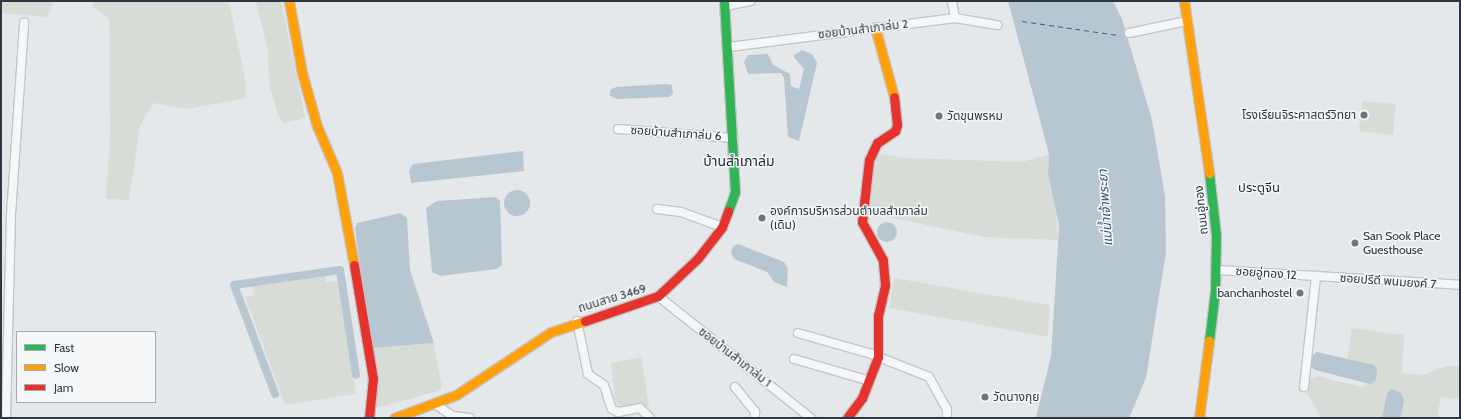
<!DOCTYPE html>
<meta charset="utf-8">
<style>
body{margin:0}
#map{position:relative;width:1461px;height:419px;overflow:hidden;background:#e5e8ea;font-family:Cabin,"Noto Sans Thai",sans-serif}
div>[style]{position:absolute}
.green>*{inset:0;background:#d7ddd6}
.water>*{inset:0;background:#b7c7d2}
.round{border-radius:50%}
.canal>*{height:8px;margin:-4px;padding:0 4px;transform-origin:4px;border-radius:4px;background:#b7c7d2}
.ferry>*{height:1px;margin-top:-0.5px;transform-origin:0;background:repeating-linear-gradient(90deg,#3a5a73 0 5px,transparent 0 9px)}
.roads{filter:drop-shadow(1px 0 #c3c6c8) drop-shadow(-1px 0 #c3c6c8) drop-shadow(0 1px #c3c6c8) drop-shadow(0 -1px #c3c6c8)}
.street>*{height:8px;margin:-4px;padding:0 4px;transform-origin:4px;border-radius:4px;background:#f5f6f7}
.fast>*{height:9px;margin:-4.5px;padding:0 4.5px;transform-origin:4.5px;border-radius:4.5px;background:#30b455}
.slow>*{height:9px;margin:-4.5px;padding:0 4.5px;transform-origin:4.5px;border-radius:4.5px;background:#ff9f0a}
.jam>*{height:9px;margin:-4.5px;padding:0 4.5px;transform-origin:4.5px;border-radius:4.5px;background:#e5322d}
.dots>*{width:11px;height:11px;translate:-50% -50%;box-sizing:border-box;border:2px solid #f4f6f8;border-radius:50%}
span{translate:-50% -50%;white-space:nowrap;text-align:center;line-height:1.15;-webkit-text-stroke:3px #f4f6f8;paint-order:stroke}
.street-label{font-size:12px;color:#2d3742}
.poi-label{font-size:12px;color:#2d3742}
.right{translate:-100% -50%;text-align:right}
.left{translate:0 -50%;text-align:left}
.neighbourhood-label{font-size:13px;color:#1f2833}
.water-label{font-size:13px;color:#3a5a73;font-style:italic}
.quarter-label{font-size:14px;color:#1f2833}
.frame{position:absolute;inset:0;border:2px solid #2d3742;pointer-events:none}
.legend{position:absolute;left:16px;top:331px;width:140px;height:72px;box-sizing:border-box;background:#f4f6f8;border:1px solid #a4aaaf;margin:0;padding:5px 7px;list-style:none;font-size:12px;color:#2d3742}
.legend li{display:flex;align-items:center;gap:8px;height:20px}
.legend b{width:20px;border:1px solid #a4aaaf}
</style>
<div id="map">
<div class="green">
<i style="clip-path:polygon(1px 1px,54px 1px,47px 17px,1px 13px)"></i>
<i style="clip-path:polygon(95px 1px,229px 1px,245px 78px,246px 98px,188px 109px,153px 103px,140px 126px,129px 200px,106px 199px,110px 136px,109px 19px,91px 5px)"></i>
<i style="clip-path:polygon(256px 1px,281px 1px,305px 116px,302px 119px,283px 123px,279px 117px,269px 84px,268px 51px)"></i>
<i style="clip-path:polygon(1362px 101px,1396px 104px,1393px 135px,1359px 131px)"></i>
<i style="clip-path:polygon(877px 153px,907px 158px,1022px 162px,1049px 154px,1048px 173px,1056px 206px,1058px 240px,984px 237px,864px 212px)"></i>
<i style="clip-path:polygon(325px 275px,326px 282px,338px 281px,356px 394px,285px 405px,245px 297px,254px 295px,252px 285px)"></i>
<i style="clip-path:polygon(894px 278px,1050px 305px,1048px 337px,889px 308px)"></i>
<i style="clip-path:polygon(1352px 328px,1404px 335px,1402px 373px,1423px 375px,1446px 366px,1460px 366px,1460px 399px,1441px 397px,1437px 418px,1401px 418px,1404px 401px,1387px 393px,1382px 418px,1321px 418px,1307px 393px,1310px 379px,1317px 376px,1361px 387px,1370px 384px,1374px 365px,1347px 359px)"></i>
<i style="clip-path:polygon(434px 343px,442px 388px,439px 391px,376px 408px,372px 348px)"></i>
<i style="clip-path:polygon(641px 357px,649px 406px,623px 409px,615px 400px,611px 363px)"></i>
</div>
<div class="water">
<i style="clip-path:polygon(1008px 1px,1113px 1px,1122px 19px,1152px 120px,1165px 196px,1166px 252px,1146px 378px,1129px 418px,1036px 418px,1051px 356px,1059px 226px,1048px 173px,1049px 154px)"></i>
<i style="clip-path:polygon(802px 50px,812px 54px,817px 63px,799px 141px,788px 137px,784px 78px,781px 73px,748px 74px,744px 62px,748px 55px,768px 54px,773px 65px,790px 74px,791px 86px,799px 89px,804px 69px,793px 56px)"></i>
<i style="clip-path:polygon(666px 84px,672px 85px,673px 94px,669px 97px,617px 99px,610px 96px,610px 90px,616px 87px)"></i>
<i style="clip-path:polygon(523px 151px,524px 171px,411px 183px,409px 170px,413px 164px)"></i>
<i class="round" style="left:504px;top:190px;width:26px;height:26px"></i>
<i style="clip-path:polygon(496px 197px,500px 201px,502px 265px,497px 269px,440px 276px,432px 272px,426px 208px,437px 201px)"></i>
<i style="clip-path:polygon(401px 213px,407px 218px,410px 270px,434px 343px,372px 348px,355px 228px,357px 223px)"></i>
<i class="round" style="left:877px;top:222px;width:20px;height:20px"></i>
<i style="clip-path:polygon(738px 244px,784px 262px,788px 269px,787px 287px,774px 282px,767px 272px,734px 259px,731px 253px,733px 246px)"></i>
<i style="clip-path:polygon(1317px 352px,1374px 365px,1377px 369px,1376px 380px,1370px 384px,1315px 370px,1311px 366px,1312px 356px)"></i>
<i style="clip-path:polygon(1392px 389px,1401px 393px,1404px 401px,1401px 418px,1382px 418px,1387px 393px)"></i>
</div>
<div class="canal">
<i style="left:275px;top:394px;width:116px;rotate:-110.6deg"></i>
<i style="left:234px;top:285px;width:107px;rotate:-8.1deg"></i>
<i style="left:340px;top:270px;width:106px;rotate:81.3deg"></i>
</div>
<div class="ferry">
<i style="left:1022px;top:21px;width:97px;rotate:8.3deg"></i>
</div>
<div class="roads">
<div class="street">
<i style="left:952px;top:1px;width:17px;rotate:80deg"></i>
<i style="left:725px;top:6px;width:26px;rotate:-11deg"></i>
<i style="left:1129px;top:33px;width:59px;rotate:-11.7deg"></i>
<i style="left:729px;top:47px;width:228px;rotate:-7.3deg"></i>
<i style="left:955px;top:18px;width:43px;rotate:9.5deg"></i>
<i style="left:618px;top:129px;width:116px;rotate:4.4deg"></i>
<i style="left:657px;top:209px;width:24px;rotate:7deg"></i>
<i style="left:681px;top:212px;width:44px;rotate:20.1deg"></i>
<i style="left:1217px;top:270px;width:243px;rotate:3.5deg"></i>
<i style="left:658px;top:296px;width:196px;rotate:38.6deg"></i>
<i style="left:577px;top:321px;width:54px;rotate:78.3deg"></i>
<i style="left:588px;top:374px;width:19px;rotate:35deg"></i>
<i style="left:604px;top:385px;width:25px;rotate:72deg"></i>
<i style="left:612px;top:409px;width:7px;rotate:27deg"></i>
<i style="left:618px;top:412px;width:22px;rotate:-10deg"></i>
<i style="left:640px;top:408px;width:14px;rotate:45deg"></i>
<i style="left:798px;top:333px;width:76px;rotate:16deg"></i>
<i style="left:871px;top:354px;width:62px;rotate:21.6deg"></i>
<i style="left:929px;top:377px;width:37px;rotate:61deg"></i>
<i style="left:947px;top:409px;width:9px;rotate:90deg"></i>
<i style="left:794px;top:359px;width:79px;rotate:16.1deg"></i>
<i style="left:735px;top:387px;width:32px;rotate:51deg"></i>
<i style="left:755px;top:412px;width:6px;rotate:90deg"></i>
<i style="left:1304px;top:387px;width:112px;rotate:-83.8deg"></i>
<i style="left:436px;top:405px;width:20px;rotate:33deg"></i>
<i style="left:453px;top:416px;width:17px;rotate:7deg"></i>
<i style="left:6px;top:418px;width:203px;rotate:-88.6deg"></i>
<i style="left:11px;top:215px;width:193px;rotate:-86.1deg"></i>
</div>
<div class="fast">
<i style="left:724px;top:1px;width:191px;rotate:86.7deg"></i>
<i style="left:735px;top:192px;width:20px;rotate:110deg"></i>
<i style="left:1209px;top:341px;width:50px;rotate:-83.2deg"></i>
<i style="left:1215px;top:291px;width:56px;rotate:-89deg"></i>
<i style="left:1216px;top:235px;width:62px;rotate:-96.4deg"></i>
</div>
<div class="slow">
<i style="left:289px;top:1px;width:73px;rotate:79.8deg"></i>
<i style="left:302px;top:73px;width:55px;rotate:74.2deg"></i>
<i style="left:317px;top:126px;width:51px;rotate:66.9deg"></i>
<i style="left:337px;top:173px;width:94px;rotate:79.5deg"></i>
<i style="left:1184px;top:1px;width:174px;rotate:81.7deg"></i>
<i style="left:875px;top:27px;width:73px;rotate:74.8deg"></i>
<i style="left:394px;top:418px;width:66px;rotate:-20.4deg"></i>
<i style="left:456px;top:395px;width:114px;rotate:-33.6deg"></i>
<i style="left:551px;top:332px;width:36px;rotate:-18deg"></i>
<i style="left:1199px;top:418px;width:78px;rotate:-82.6deg"></i>
</div>
<div class="jam">
<i style="left:354px;top:265px;width:115px;rotate:80.5deg"></i>
<i style="left:373px;top:378px;width:40px;rotate:95.7deg"></i>
<i style="left:585px;top:321px;width:77px;rotate:-18.9deg"></i>
<i style="left:658px;top:296px;width:55px;rotate:-43.5deg"></i>
<i style="left:698px;top:258px;width:39px;rotate:-52deg"></i>
<i style="left:722px;top:227px;width:17px;rotate:-69deg"></i>
<i style="left:847px;top:418px;width:25px;rotate:-53deg"></i>
<i style="left:862px;top:398px;width:44px;rotate:-68.7deg"></i>
<i style="left:878px;top:357px;width:41px;rotate:-90deg"></i>
<i style="left:878px;top:316px;width:32px;rotate:-77deg"></i>
<i style="left:885px;top:285px;width:25px;rotate:-95deg"></i>
<i style="left:883px;top:260px;width:43px;rotate:-118.9deg"></i>
<i style="left:862px;top:222px;width:62px;rotate:-83.6deg"></i>
<i style="left:869px;top:160px;width:19px;rotate:-65deg"></i>
<i style="left:877px;top:143px;width:22px;rotate:-34deg"></i>
<i style="left:895px;top:131px;width:6px;rotate:-72deg"></i>
<i style="left:897px;top:125px;width:28px;rotate:-96deg"></i>
</div>
</div>
<div class="dots">
<i style="left:1364px;top:115px;background:#6d757d"></i>
<i style="left:939px;top:116px;background:#6d757d"></i>
<i style="left:762px;top:218px;background:#6d757d"></i>
<i style="left:1355px;top:243px;background:#6d757d"></i>
<i style="left:1300px;top:293px;background:#6d757d"></i>
<i style="left:985px;top:397px;background:#6d757d"></i>
</div>
<div class="street-label">
<span style="left:863px;top:29px;rotate:-7deg">ซอยบ้านสำเภาล่ม 2</span>
<span style="left:676px;top:133px;rotate:4deg">ซอยบ้านสำเภาล่ม 6</span>
<span style="left:1201px;top:210px;rotate:-96deg">ถนนอู่ทอง</span>
<span style="left:1266px;top:273px;rotate:4deg">ซอยอู่ทอง 12</span>
<span style="left:1388px;top:281px;rotate:4deg">ซอยปรีดี พนมยงค์ 7</span>
<span style="left:612px;top:298px;rotate:-17deg">ถนนสาย 3469</span>
<span style="left:735px;top:357px;rotate:38deg">ซอยบ้านสำเภาล่ม 1</span>
</div>
<div class="poi-label">
<span class="right" style="left:1356px;top:115px">โรงเรียนจิระศาสตร์วิทยา</span>
<span class="left" style="left:947px;top:116px">วัดขุนพรหม</span>
<span class="left" style="left:770px;top:218px">องค์การบริหารส่วนตำบลสำเภาล่ม<br>(เดิม)</span>
<span class="left" style="left:1363px;top:243px">San Sook Place<br>Guesthouse</span>
<span class="right" style="left:1292px;top:293px">banchanhostel</span>
<span class="left" style="left:993px;top:397px">วัดนางกุย</span>
</div>
<div class="neighbourhood-label">
<span style="left:1259px;top:187px">ประตูจีน</span>
</div>
<div class="water-label">
<span style="left:1105px;top:208px;rotate:-94deg">แม่น้ำเจ้าพระยา</span>
</div>
<div class="quarter-label">
<span style="left:739px;top:161px">บ้านสำเภาล่ม</span>
</div>
<div class="frame"></div>
<ul class="legend">
<li><b style="height:5px;background:#30b455"></b>Fast</li>
<li><b style="height:5px;background:#ff9f0a"></b>Slow</li>
<li><b style="height:5px;background:#e5322d"></b>Jam</li>
</ul>
</div>
